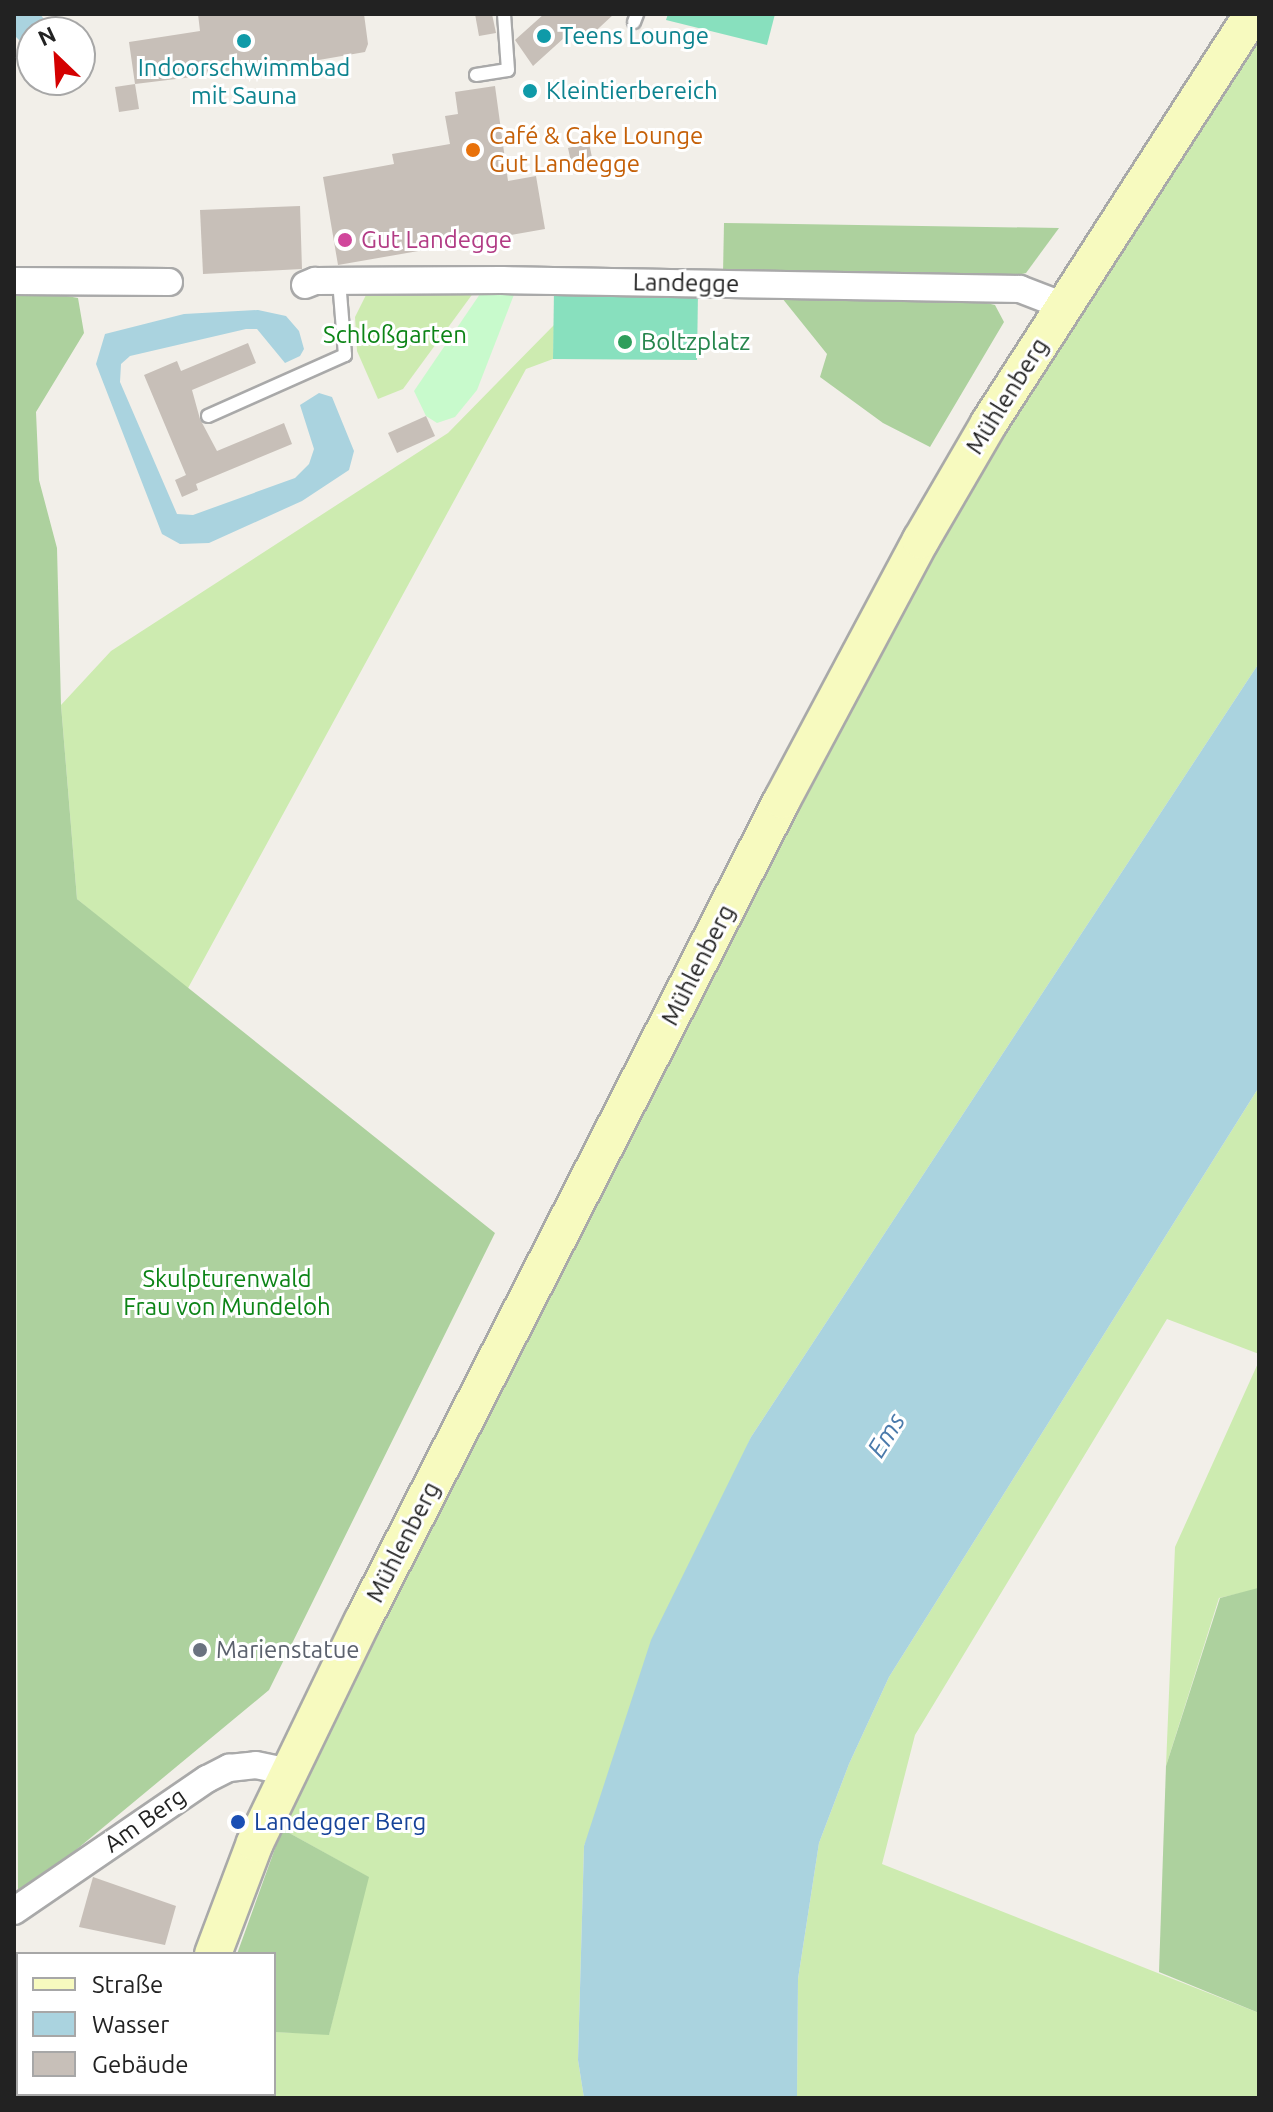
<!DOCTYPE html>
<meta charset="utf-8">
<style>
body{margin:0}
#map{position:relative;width:1273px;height:2112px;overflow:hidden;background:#f2efe9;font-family:Ubuntu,sans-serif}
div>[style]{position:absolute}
.grass>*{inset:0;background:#cdebb0}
.forest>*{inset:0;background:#add19e}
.park>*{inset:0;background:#c8facc}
.pitch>*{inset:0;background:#88e0be}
.water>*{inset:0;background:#aad3df}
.building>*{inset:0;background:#c7bfb8}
.roads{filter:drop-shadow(2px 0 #a9a9a9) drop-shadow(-2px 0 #a9a9a9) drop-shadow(0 2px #a9a9a9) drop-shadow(0 -2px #a9a9a9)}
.service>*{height:12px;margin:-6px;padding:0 6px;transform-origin:6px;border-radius:6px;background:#fff}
.minor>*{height:26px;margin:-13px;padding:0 13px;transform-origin:13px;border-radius:13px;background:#fff}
.secondary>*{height:36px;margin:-18px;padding:0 18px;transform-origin:18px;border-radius:18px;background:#f7fabf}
.dots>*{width:22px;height:22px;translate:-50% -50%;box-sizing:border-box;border:4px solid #fff;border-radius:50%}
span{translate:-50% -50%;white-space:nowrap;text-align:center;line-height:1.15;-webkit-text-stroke:6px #fff;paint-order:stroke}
.culture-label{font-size:24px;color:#0d838f}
.left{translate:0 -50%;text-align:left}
.food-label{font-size:24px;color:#c56008}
.hotel-label{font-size:24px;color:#b23c85}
.street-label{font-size:24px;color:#222}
.park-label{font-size:24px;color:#0c8416}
.leisure-label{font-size:24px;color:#27864d}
.worship-label{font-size:24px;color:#5b616d}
.transit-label{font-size:24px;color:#164399}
.water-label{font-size:26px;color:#4a7aab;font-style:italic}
.frame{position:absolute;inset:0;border:16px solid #222;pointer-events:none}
.legend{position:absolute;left:16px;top:1952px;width:260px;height:144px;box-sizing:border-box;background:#fff;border:2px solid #a7a7a7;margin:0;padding:10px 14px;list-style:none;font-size:24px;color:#222}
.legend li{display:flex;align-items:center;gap:16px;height:40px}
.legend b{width:40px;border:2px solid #a7a7a7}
.north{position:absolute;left:16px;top:16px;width:80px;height:80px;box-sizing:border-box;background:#fff;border:2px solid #a7a7a7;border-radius:50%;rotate:335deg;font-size:22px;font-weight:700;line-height:32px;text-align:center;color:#222}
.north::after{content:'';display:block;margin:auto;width:28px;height:36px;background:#d40000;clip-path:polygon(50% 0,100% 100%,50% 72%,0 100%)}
</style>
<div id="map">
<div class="grass">
<i style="clip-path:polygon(1259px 33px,1259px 663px,751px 1437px,584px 1846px,578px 2060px,584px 2098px,198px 2098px,274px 2094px,274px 2032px,329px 2034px,368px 1877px,282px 1829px,425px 1532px,870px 663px,1043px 362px)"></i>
<i style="clip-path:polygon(474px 292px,403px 389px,378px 399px,357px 351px,355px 317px,366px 295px)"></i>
<i style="clip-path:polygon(554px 325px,553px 359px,526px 369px,187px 990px,77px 899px,61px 705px,111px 651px,448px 433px)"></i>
<i style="clip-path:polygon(1259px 1087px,1259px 1354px,1167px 1319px,915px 1735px,882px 1864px,1259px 2013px,1259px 2098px,797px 2098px,798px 1979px,819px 1843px,849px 1764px,889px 1677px)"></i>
<i style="clip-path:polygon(1259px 1361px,1259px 1589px,1219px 1598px,1166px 1766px,1175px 1547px)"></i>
</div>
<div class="forest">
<i style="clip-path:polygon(724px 223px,1059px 228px,1026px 273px,1006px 278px,723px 274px)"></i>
<i style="clip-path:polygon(39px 291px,78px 298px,84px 333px,36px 412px,39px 480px,57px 548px,61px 705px,77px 899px,495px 1233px,269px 1690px,18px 1898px,14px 293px)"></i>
<i style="clip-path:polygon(778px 293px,978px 301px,995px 305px,1004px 322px,930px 447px,883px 423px,820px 377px,827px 354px)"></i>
<i style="clip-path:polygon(1258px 1588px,1259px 1589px,1259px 2013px,1159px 1972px,1166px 1766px,1220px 1598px)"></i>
<i style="clip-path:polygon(282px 1829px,369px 1877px,329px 2035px,274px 2032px,274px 1954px,237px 1954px)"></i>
</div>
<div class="park">
<i style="clip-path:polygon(482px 291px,515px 292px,477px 390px,455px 417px,437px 423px,426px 416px,414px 391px)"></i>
</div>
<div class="pitch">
<i style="clip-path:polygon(668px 14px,775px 14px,767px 45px,666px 20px)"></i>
<i style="clip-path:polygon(554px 290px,698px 291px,697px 360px,553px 359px)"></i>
</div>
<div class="water">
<i style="clip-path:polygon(14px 14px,40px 14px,54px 32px,32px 32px,32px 53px,14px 35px)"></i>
<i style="clip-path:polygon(258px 310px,286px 316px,299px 331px,304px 349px,300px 356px,285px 363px,257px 329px,246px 329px,130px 356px,121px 364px,120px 382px,177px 514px,193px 515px,295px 478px,309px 464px,314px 449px,300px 405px,319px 393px,332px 397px,354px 451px,349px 470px,302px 501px,209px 543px,180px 544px,162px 534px,96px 364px,105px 334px,184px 314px)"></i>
<i style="clip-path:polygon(1259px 663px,1259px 1087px,889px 1677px,849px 1764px,819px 1843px,798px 1979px,797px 2098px,584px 2098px,578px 2060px,584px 1846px,651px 1640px,751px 1437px)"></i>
</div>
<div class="building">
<i style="clip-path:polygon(198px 14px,364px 14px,368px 44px,365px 52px,290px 65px,135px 84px,129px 42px,200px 31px)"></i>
<i style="clip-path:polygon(475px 14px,492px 14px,496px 33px,479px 36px)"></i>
<i style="clip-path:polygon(544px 14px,614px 14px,586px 40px,575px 28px,533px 66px,515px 40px)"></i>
<i style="clip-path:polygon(135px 84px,139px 109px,119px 112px,115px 87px)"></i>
<i style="clip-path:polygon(495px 86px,508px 181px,536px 176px,545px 229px,338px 265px,323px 177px,394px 164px,392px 154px,450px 144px,445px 116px,458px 114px,455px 92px)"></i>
<i style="clip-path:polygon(589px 143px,594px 167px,573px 171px,568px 148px)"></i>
<i style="clip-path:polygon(300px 206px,302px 269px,203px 274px,200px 210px)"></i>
<i style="clip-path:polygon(248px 343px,256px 363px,192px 390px,200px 419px,217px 451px,284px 423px,292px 444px,196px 484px,198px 490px,182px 497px,175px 480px,186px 475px,144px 375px,177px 361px,181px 371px)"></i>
<i style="clip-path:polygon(426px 416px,435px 436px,397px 453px,388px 433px)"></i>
<i style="clip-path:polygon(93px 1877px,176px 1906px,165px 1945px,79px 1927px)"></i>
</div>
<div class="roads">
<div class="service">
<i style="left:634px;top:22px;width:9px;rotate:-69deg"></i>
<i style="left:476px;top:75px;width:32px;rotate:-9deg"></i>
<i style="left:508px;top:70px;width:56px;rotate:-94.1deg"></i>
<i style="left:208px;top:416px;width:150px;rotate:-24deg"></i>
<i style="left:345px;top:355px;width:75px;rotate:-94.6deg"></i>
</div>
<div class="minor">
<i style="left:14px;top:281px;width:155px;rotate:0.4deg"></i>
<i style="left:305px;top:285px;width:11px;rotate:-22deg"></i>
<i style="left:315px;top:281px;width:187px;rotate:-0.3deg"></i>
<i style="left:502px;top:280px;width:518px;rotate:1deg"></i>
<i style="left:1020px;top:289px;width:47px;rotate:21.1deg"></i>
<i style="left:14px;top:1911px;width:234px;rotate:-34.4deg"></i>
<i style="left:207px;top:1779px;width:25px;rotate:-27deg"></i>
<i style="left:229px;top:1768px;width:27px;rotate:-6deg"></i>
<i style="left:256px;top:1765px;width:34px;rotate:12deg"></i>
</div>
<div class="secondary">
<i style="left:213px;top:1954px;width:119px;rotate:-69.3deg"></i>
<i style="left:255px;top:1843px;width:246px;rotate:-64.2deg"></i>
<i style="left:362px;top:1622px;width:923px;rotate:-62.94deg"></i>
<i style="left:782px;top:800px;width:295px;rotate:-61.9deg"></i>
<i style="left:921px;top:540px;width:135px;rotate:-59.8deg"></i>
<i style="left:989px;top:423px;width:487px;rotate:-57.2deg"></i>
<i style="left:170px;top:2098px;width:4px;rotate:-76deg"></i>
</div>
</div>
<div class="dots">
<i style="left:544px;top:36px;background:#0f9aa8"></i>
<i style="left:244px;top:41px;background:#0f9aa8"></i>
<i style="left:530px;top:91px;background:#0f9aa8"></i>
<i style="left:473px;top:150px;background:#e8710a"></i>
<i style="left:345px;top:240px;background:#d1479c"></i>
<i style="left:625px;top:342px;background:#2e9e5b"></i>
<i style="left:200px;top:1650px;background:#6b7280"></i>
<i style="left:238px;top:1822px;background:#1a4fb4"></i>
</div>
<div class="culture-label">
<span class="left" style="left:560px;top:36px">Teens Lounge</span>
<span style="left:244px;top:82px">Indoorschwimmbad<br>mit Sauna</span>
<span class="left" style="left:546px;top:91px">Kleintierbereich</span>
</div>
<div class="food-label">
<span class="left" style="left:489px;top:150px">Café &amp; Cake Lounge<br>Gut Landegge</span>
</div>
<div class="hotel-label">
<span class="left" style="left:361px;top:240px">Gut Landegge</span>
</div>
<div class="street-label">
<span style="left:686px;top:283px;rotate:1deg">Landegge</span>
<span style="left:1007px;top:396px;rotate:-58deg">Mühlenberg</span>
<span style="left:698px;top:965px;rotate:-63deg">Mühlenberg</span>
<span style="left:403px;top:1542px;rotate:-63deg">Mühlenberg</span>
<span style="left:145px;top:1820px;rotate:-35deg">Am Berg</span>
</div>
<div class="park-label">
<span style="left:395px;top:335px">Schloßgarten</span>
<span style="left:227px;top:1293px">Skulpturenwald<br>Frau von Mundeloh</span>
</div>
<div class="leisure-label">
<span class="left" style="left:641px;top:342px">Boltzplatz</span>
</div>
<div class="worship-label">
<span class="left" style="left:216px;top:1650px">Marienstatue</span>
</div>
<div class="transit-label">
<span class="left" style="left:254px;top:1822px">Landegger Berg</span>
</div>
<div class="water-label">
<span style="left:886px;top:1435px;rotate:-58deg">Ems</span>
</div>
<div class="frame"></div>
<ul class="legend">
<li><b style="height:10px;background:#f7fabf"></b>Straße</li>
<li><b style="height:22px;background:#aad3df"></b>Wasser</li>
<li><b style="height:22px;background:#c7bfb8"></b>Gebäude</li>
</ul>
<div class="north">N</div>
</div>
